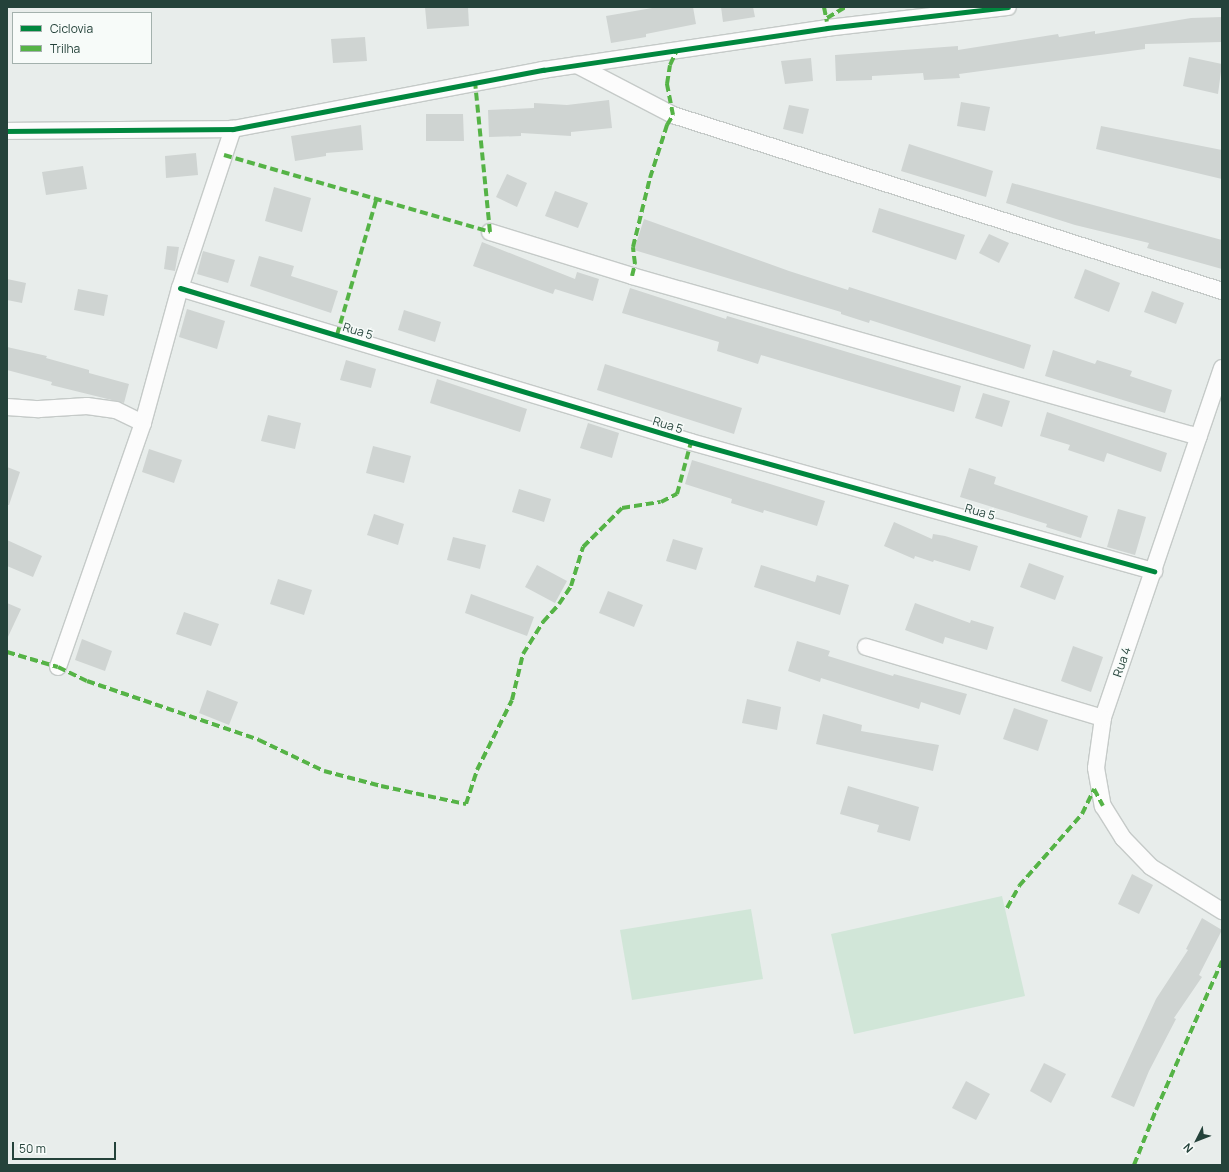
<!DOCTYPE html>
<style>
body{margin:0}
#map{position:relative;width:1229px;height:1172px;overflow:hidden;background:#e8edeb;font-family:Manrope,sans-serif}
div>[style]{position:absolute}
.green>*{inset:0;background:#d1e6d8}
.building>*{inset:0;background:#cfd4d2}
.roads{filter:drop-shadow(1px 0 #c5cac8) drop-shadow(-1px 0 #c5cac8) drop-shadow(0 1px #c5cac8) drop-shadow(0 -1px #c5cac8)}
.minor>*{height:16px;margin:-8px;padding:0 8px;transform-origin:8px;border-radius:8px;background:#fcfcfc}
.quiet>*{height:4px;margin-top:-2px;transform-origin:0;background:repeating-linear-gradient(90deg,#55b346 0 8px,transparent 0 12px)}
.cycleway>*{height:5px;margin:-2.5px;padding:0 2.5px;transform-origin:2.5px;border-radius:2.5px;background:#00873e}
span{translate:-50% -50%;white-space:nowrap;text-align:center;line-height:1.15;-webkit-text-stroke:3px #f7fbf9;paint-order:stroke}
.street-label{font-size:12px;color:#24423a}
.frame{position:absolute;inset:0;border:8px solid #24423a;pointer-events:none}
.legend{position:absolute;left:12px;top:12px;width:140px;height:52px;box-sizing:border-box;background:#f7fbf9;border:1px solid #a3b1ad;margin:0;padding:5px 7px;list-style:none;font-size:12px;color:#24423a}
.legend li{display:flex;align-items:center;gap:8px;height:20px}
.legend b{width:20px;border:1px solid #a3b1ad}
.north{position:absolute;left:1177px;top:1120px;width:40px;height:40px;-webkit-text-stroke:3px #f7fbf9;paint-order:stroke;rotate:228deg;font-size:11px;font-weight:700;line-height:16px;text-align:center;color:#24423a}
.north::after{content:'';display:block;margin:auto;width:14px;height:18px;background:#24423a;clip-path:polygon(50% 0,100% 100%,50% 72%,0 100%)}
.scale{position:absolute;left:12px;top:1142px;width:104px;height:18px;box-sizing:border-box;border:2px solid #24423a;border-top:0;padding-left:5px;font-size:12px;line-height:14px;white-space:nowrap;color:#24423a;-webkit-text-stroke:3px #f7fbf9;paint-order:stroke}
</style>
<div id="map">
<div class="green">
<i style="clip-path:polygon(1002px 896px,1025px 996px,854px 1034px,831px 934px)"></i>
<i style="clip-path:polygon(751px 909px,763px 979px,632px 1000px,620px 930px)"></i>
</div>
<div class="building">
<i style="clip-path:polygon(425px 7px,468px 7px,469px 26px,427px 29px)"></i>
<i style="clip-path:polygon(658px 7px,693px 7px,696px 24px,646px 34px,646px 37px,611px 43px,606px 16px)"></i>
<i style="clip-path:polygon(721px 7px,753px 7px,755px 17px,723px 22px)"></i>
<i style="clip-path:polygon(1222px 17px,1222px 42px,1145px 44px,1145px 49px,959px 74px,960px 78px,924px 80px,923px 73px,872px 76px,872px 80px,836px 81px,835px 55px,958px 46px,958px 50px,1058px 34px,1059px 37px,1095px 31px,1095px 34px,1191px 18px)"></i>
<i style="clip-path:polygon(365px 37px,367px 61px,333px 63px,331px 39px)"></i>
<i style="clip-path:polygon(1189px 57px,1222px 64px,1218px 94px,1183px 86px)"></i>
<i style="clip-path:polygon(811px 58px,813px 81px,785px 84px,781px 61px)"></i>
<i style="clip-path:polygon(609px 100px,612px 128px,571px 132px,571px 136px,521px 133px,521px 136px,489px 137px,488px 110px,534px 108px,534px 103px,567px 105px)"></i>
<i style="clip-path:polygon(961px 102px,990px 107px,985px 131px,957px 126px)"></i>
<i style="clip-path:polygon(789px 105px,809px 109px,803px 134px,783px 129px)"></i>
<i style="clip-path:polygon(426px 114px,463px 114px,464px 141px,426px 141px)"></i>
<i style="clip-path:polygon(361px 125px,363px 150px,326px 153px,326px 156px,295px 161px,291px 136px)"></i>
<i style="clip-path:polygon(1101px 126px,1222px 150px,1222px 179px,1096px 149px)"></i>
<i style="clip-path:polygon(909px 144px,993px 171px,986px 197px,901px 171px)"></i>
<i style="clip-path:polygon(196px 153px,198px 175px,166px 178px,165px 156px)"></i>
<i style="clip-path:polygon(83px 166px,87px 189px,46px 195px,42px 172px)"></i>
<i style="clip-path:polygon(507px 174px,527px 183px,517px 207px,496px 197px)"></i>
<i style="clip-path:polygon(1012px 183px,1222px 240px,1222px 269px,1147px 248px,1149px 243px,1075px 225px,1006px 203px)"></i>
<i style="clip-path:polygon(274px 187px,311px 198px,302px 232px,265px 221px)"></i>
<i style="clip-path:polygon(555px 191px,588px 203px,578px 228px,545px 216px)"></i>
<i style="clip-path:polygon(879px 208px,965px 235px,956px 260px,872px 232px)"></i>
<i style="clip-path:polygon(644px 219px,789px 271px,848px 290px,849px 287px,1031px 345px,1024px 369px,870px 320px,869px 323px,841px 314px,841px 312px,634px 250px)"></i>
<i style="clip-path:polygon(989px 234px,1009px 243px,999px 263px,979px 253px)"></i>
<i style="clip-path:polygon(482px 242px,575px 279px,577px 272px,599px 279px,593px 301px,555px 289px,553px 294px,473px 266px)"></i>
<i style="clip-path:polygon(167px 246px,179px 247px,175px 271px,164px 269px)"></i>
<i style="clip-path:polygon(203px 251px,235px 260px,228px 283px,197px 274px)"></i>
<i style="clip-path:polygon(259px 256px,294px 266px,291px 276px,338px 291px,331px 313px,250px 286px)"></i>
<i style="clip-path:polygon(1085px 269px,1120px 283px,1109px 312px,1074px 298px)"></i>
<i style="clip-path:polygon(7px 279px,26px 283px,22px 303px,7px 300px)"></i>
<i style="clip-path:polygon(630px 288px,726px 319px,727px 316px,961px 386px,954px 412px,761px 355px,758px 364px,717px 351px,719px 342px,622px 313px)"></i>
<i style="clip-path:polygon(78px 289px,108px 295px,104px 316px,74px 310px)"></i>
<i style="clip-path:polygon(1152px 291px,1184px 303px,1176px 324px,1144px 312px)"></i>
<i style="clip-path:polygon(187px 309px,225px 321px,217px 349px,179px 337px)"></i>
<i style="clip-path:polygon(404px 310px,441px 322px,435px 342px,398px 330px)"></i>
<i style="clip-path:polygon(7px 347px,47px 356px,46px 358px,89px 370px,89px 373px,129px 384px,124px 403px,51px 385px,52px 382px,7px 370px)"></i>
<i style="clip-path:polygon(1053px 350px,1095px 364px,1097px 360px,1132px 371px,1130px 376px,1172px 390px,1165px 413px,1045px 376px)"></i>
<i style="clip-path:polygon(346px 360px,376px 369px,371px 388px,340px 380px)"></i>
<i style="clip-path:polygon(605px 364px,742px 408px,734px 434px,597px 390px)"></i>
<i style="clip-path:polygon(437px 379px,527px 409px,520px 432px,430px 403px)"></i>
<i style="clip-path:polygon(983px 393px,1010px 401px,1002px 427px,975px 418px)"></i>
<i style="clip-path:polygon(1047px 412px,1167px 453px,1161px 472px,1107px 453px,1104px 462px,1068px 450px,1070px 445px,1040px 436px)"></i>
<i style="clip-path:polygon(268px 415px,301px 423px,295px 449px,261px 441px)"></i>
<i style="clip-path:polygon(588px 423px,619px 433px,612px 458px,580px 448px)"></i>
<i style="clip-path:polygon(373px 446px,411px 456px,404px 483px,366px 473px)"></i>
<i style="clip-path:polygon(149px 449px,182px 460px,174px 483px,142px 472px)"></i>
<i style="clip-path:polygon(692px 460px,825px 501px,817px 526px,764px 510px,763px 513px,731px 503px,732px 499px,685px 484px)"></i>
<i style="clip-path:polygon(7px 467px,20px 472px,9px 505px,7px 505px)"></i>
<i style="clip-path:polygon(969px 468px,996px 477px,994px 484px,1088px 516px,1081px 538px,1046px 527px,1047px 524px,960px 497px)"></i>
<i style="clip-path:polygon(519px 489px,551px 499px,544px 522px,512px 512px)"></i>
<i style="clip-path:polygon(1118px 509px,1146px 517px,1135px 555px,1107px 547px)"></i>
<i style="clip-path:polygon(374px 514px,404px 524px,398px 545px,367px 535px)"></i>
<i style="clip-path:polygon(894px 522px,932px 539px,933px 534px,945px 536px,978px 546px,970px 571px,934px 560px,933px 562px,915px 556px,914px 559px,884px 546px)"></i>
<i style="clip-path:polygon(453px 537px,486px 545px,480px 569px,447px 560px)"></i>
<i style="clip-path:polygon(673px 539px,703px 548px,696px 570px,666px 561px)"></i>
<i style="clip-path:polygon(7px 540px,42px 556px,33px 577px,7px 566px)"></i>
<i style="clip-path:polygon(1029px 563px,1064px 576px,1055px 600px,1020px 587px)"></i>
<i style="clip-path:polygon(537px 565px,567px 581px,555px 603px,525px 587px)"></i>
<i style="clip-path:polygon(761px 565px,815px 582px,817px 575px,849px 585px,840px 615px,754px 587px)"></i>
<i style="clip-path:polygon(278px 579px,312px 590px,304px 615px,270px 604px)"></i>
<i style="clip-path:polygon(608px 591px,643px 605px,634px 627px,599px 613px)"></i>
<i style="clip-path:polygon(471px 594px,534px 617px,527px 636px,465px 613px)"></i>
<i style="clip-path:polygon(7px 603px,21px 609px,7px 639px)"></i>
<i style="clip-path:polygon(915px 603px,970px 623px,971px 620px,994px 627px,987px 650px,945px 637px,943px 644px,905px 630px)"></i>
<i style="clip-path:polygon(184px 612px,219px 624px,211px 646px,176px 634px)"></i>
<i style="clip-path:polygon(82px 639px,112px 651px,105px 671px,75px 660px)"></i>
<i style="clip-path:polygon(797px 641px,830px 651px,828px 656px,893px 676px,894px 674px,967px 694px,960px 715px,921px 702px,919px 709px,821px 678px,820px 682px,788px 671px)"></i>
<i style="clip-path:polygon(1073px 646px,1103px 657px,1091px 692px,1061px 681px)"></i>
<i style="clip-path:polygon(207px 690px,238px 702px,229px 725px,199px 713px)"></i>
<i style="clip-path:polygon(747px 699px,781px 707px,777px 730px,742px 723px)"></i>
<i style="clip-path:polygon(1014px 708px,1048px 720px,1038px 751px,1003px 739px)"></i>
<i style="clip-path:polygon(823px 714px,862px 725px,861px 731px,939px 745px,933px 771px,816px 744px)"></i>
<i style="clip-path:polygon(848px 786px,919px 807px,910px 841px,877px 832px,879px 825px,840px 814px)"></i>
<i style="clip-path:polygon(1132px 874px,1153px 885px,1139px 914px,1118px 904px)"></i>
<i style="clip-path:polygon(1202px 918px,1222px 930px,1199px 975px,1202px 977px,1174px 1018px,1176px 1019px,1149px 1071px,1134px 1107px,1111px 1097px,1156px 999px,1188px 950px,1186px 949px)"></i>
<i style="clip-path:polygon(1044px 1063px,1066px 1074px,1051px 1103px,1030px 1091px)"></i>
<i style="clip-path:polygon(966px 1081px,990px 1094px,976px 1120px,952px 1108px)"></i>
</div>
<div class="roads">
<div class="minor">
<i style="left:577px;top:65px;width:108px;rotate:27.5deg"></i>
<i style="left:673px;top:115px;width:577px;rotate:17.77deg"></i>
<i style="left:7px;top:131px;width:226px;rotate:-0.5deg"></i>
<i style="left:233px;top:129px;width:316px;rotate:-10.8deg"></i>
<i style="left:543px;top:70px;width:287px;rotate:-8.4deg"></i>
<i style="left:827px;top:28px;width:182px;rotate:-6.6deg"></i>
<i style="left:490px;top:232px;width:149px;rotate:17.2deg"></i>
<i style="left:632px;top:276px;width:589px;rotate:15.85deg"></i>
<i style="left:180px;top:288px;width:534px;rotate:16.77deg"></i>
<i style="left:691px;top:442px;width:481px;rotate:15.6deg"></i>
<i style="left:1222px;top:368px;width:370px;rotate:108.8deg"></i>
<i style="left:1103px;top:718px;width:50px;rotate:98deg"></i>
<i style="left:1096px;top:768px;width:39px;rotate:80deg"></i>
<i style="left:1103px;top:806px;width:38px;rotate:58deg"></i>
<i style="left:1123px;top:838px;width:40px;rotate:46deg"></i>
<i style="left:1151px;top:867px;width:84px;rotate:31.8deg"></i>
<i style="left:7px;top:407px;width:32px;rotate:4deg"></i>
<i style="left:39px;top:409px;width:48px;rotate:-3.6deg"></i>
<i style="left:87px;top:406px;width:29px;rotate:8deg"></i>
<i style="left:116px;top:410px;width:30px;rotate:26deg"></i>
<i style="left:866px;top:647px;width:247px;rotate:16.7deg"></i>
<i style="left:58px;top:667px;width:258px;rotate:-70.8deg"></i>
<i style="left:143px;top:423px;width:140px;rotate:-74.7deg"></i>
<i style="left:180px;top:288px;width:168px;rotate:-71.6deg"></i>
</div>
</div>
<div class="quiet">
<i style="left:824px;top:7px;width:15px;rotate:79deg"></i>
<i style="left:827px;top:18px;width:21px;rotate:-31deg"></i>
<i style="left:224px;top:155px;width:277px;rotate:16.1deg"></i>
<i style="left:490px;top:232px;width:150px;rotate:-95.7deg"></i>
<i style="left:632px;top:276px;width:12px;rotate:-76deg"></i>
<i style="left:635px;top:264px;width:17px;rotate:-97deg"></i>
<i style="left:633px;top:247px;width:71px;rotate:-76.2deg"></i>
<i style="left:650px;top:178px;width:56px;rotate:-72.2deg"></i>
<i style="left:667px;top:125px;width:12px;rotate:-59deg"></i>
<i style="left:673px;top:115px;width:32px;rotate:-101deg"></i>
<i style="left:667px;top:84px;width:19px;rotate:-81deg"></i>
<i style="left:670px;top:65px;width:17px;rotate:-65deg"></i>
<i style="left:337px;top:335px;width:140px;rotate:-73.8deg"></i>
<i style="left:7px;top:652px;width:53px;rotate:16.4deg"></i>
<i style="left:58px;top:667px;width:32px;rotate:26deg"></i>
<i style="left:87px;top:681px;width:182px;rotate:18.9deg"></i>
<i style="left:259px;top:740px;width:72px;rotate:25.5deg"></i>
<i style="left:324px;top:771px;width:59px;rotate:14.7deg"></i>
<i style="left:381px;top:786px;width:87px;rotate:12deg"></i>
<i style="left:466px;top:804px;width:36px;rotate:-72deg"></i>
<i style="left:477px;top:770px;width:78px;rotate:-63.4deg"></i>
<i style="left:512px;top:700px;width:47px;rotate:-76.6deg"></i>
<i style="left:523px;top:654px;width:38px;rotate:-58deg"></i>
<i style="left:543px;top:622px;width:24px;rotate:-48deg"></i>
<i style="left:559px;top:604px;width:22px;rotate:-56deg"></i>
<i style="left:571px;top:586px;width:41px;rotate:-72.9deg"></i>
<i style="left:583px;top:547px;width:55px;rotate:-45deg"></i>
<i style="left:622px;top:508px;width:39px;rotate:-9deg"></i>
<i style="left:661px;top:502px;width:18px;rotate:-27deg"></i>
<i style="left:677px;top:494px;width:54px;rotate:-74.9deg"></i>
<i style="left:1007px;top:908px;width:25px;rotate:-61deg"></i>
<i style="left:1019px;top:886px;width:96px;rotate:-48.8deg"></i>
<i style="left:1082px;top:814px;width:28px;rotate:-64deg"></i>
<i style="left:1094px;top:789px;width:19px;rotate:62deg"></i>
<i style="left:1134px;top:1165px;width:59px;rotate:-68.2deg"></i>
<i style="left:1156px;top:1110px;width:163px;rotate:-66.1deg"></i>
</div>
<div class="cycleway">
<i style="left:7px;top:131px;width:226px;rotate:-0.5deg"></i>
<i style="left:233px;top:129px;width:316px;rotate:-10.8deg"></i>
<i style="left:543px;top:70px;width:287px;rotate:-8.4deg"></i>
<i style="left:827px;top:28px;width:182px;rotate:-6.6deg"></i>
<i style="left:180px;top:288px;width:534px;rotate:16.77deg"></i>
<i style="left:691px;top:442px;width:481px;rotate:15.6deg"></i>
</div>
<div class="street-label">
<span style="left:358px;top:331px;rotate:17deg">Rua 5</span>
<span style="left:668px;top:425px;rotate:17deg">Rua 5</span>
<span style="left:980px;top:512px;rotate:16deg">Rua 5</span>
<span style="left:1122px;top:662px;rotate:-71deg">Rua 4</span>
</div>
<div class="frame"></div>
<ul class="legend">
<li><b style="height:5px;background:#00873e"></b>Ciclovia</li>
<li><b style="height:5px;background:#55b346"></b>Trilha</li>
</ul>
<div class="north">N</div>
<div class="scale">50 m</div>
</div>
